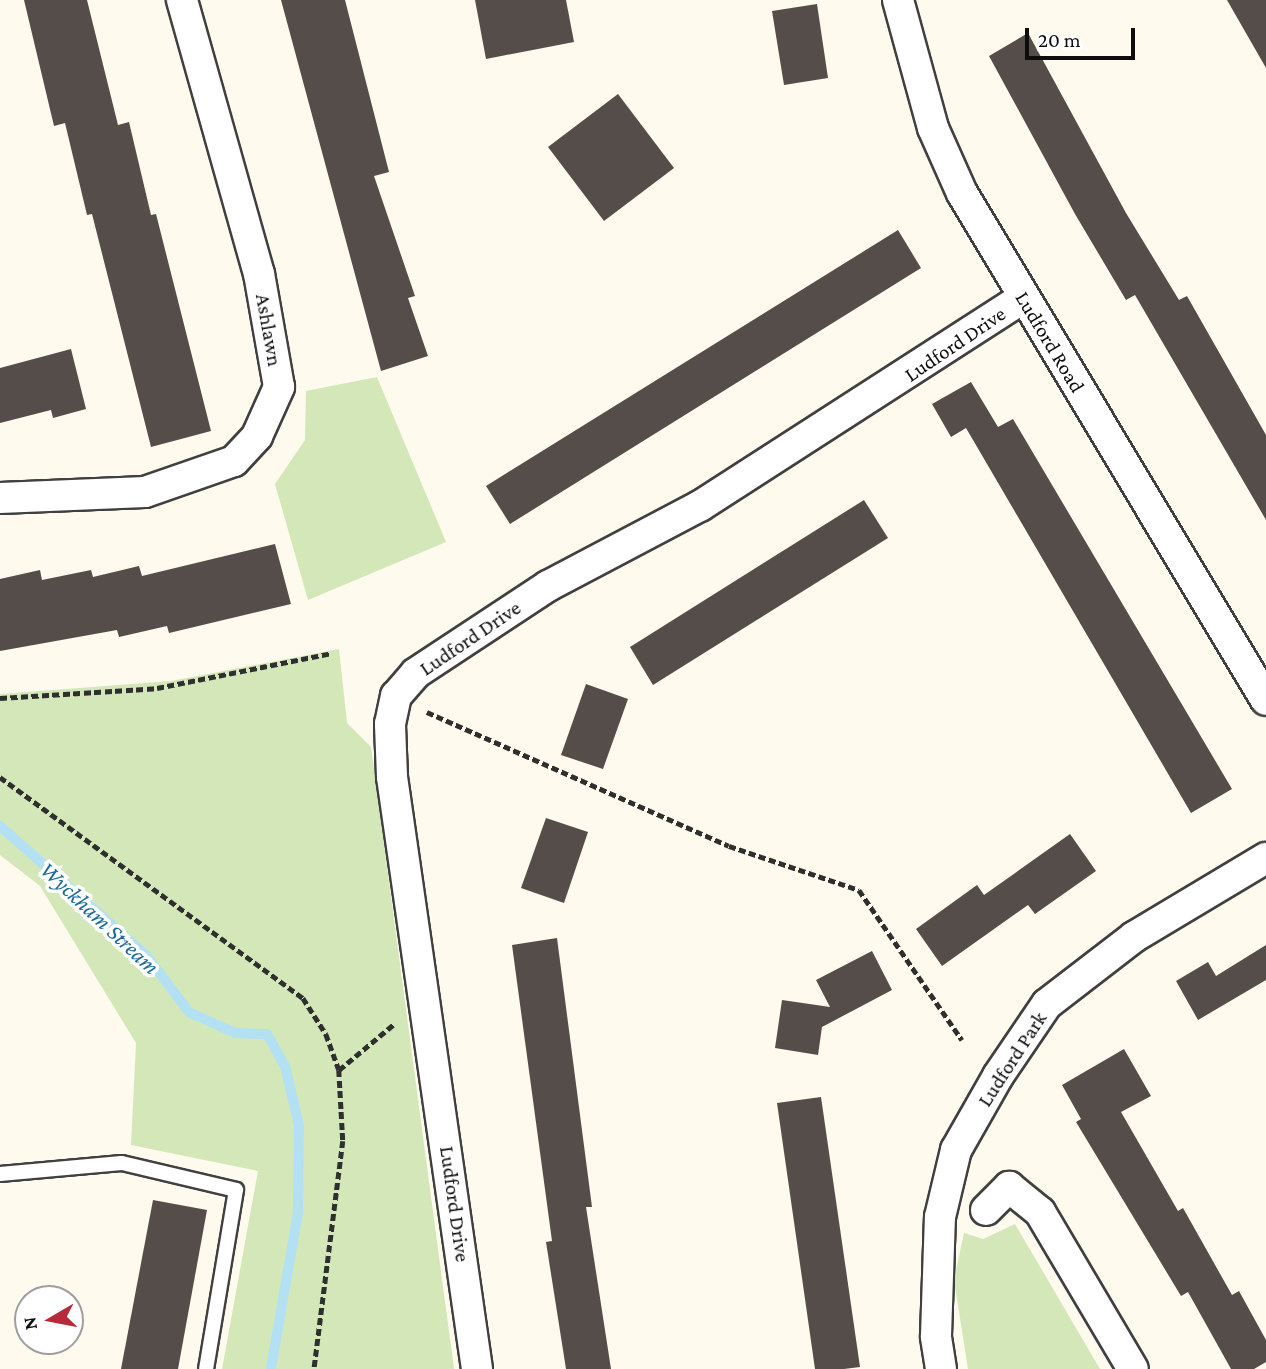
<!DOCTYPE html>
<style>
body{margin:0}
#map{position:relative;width:1266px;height:1369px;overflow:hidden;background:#fefaed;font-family:"Crimson Pro",serif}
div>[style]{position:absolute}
.green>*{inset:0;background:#d3e7b9}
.stream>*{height:10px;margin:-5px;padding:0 5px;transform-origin:5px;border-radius:5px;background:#b4e0f4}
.building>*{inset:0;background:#554d4a}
.path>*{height:4.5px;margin-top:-2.25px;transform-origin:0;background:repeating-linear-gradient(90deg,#2f2f2f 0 7px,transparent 0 10.5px)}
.roads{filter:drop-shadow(2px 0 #404040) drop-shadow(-2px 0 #404040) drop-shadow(0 2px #404040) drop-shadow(0 -2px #404040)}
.lane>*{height:14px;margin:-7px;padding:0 7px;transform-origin:7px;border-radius:7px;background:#fff}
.street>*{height:30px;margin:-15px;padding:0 15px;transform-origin:15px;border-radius:15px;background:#fff}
span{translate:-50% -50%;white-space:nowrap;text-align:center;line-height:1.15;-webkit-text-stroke:7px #fff;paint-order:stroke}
.street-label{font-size:21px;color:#0d0d0d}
.water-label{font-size:23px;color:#1b6a9a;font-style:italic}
.north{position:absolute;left:14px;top:1285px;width:70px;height:70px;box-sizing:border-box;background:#fff;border:2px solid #9e9e9e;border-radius:50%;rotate:260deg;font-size:19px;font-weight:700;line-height:28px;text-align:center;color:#0d0d0d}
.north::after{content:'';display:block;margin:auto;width:24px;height:32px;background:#b72a39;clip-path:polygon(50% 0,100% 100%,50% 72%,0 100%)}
.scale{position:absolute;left:1025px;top:28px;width:110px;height:32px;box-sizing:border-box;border:4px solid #0d0d0d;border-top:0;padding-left:9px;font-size:21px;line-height:24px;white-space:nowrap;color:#0d0d0d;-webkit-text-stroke:5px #fff;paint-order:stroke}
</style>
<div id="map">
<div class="green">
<i style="clip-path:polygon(377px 377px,446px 542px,308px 600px,275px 484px,305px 440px,306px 391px)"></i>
<i style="clip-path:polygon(339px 649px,347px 723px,371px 747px,454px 1369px,222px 1369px,258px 1171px,131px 1145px,136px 1043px,40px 886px,0 855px,0 694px,171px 681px)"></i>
<i style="clip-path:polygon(1015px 1224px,1100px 1369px,968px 1369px,954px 1280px,964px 1233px,983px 1239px)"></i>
</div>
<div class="stream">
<i style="left:0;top:826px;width:195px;rotate:41.5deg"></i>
<i style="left:146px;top:955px;width:71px;rotate:53deg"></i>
<i style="left:189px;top:1012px;width:51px;rotate:24.5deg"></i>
<i style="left:235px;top:1033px;width:32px;rotate:2deg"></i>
<i style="left:267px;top:1034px;width:37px;rotate:61deg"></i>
<i style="left:285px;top:1066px;width:61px;rotate:76.7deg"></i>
<i style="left:299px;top:1125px;width:87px;rotate:90.7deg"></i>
<i style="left:298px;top:1212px;width:159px;rotate:99.8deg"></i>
</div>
<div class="building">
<i style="clip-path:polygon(24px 0,87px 0,118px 125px,129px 122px,151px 215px,156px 214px,211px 431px,151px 447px,92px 214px,87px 215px,65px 123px,54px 126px)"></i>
<i style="clip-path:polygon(281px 0,345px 0,389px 172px,374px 176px,415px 296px,408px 298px,428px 356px,381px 371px)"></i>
<i style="clip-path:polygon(475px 0,566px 0,574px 42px,486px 59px)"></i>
<i style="clip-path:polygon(1227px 0,1266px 0,1266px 68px)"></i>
<i style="clip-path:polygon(817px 4px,828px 78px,784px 85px,772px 11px)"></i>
<i style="clip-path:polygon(1028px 33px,1126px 213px,1179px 300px,1187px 296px,1266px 435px,1266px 520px,1135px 295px,1126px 300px,1075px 214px,989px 56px)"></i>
<i style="clip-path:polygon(618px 94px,674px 168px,604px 221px,548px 147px)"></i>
<i style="clip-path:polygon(898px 230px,921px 268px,510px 524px,486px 486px)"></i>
<i style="clip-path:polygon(71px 349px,86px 409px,53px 418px,51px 410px,0 423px,0 368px)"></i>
<i style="clip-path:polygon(971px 382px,998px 427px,1013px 419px,1232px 789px,1191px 813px,966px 428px,951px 437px,932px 404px)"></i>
<i style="clip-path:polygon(864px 500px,888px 538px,653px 685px,630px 647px)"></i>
<i style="clip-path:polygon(275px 544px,291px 604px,169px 633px,167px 626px,119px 637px,117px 630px,0 651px,0 579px,40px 570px,42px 580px,91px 570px,93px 577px,139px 566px,142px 576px)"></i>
<i style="clip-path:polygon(586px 684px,628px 699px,603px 769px,561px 755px)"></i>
<i style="clip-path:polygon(546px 818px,588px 832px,564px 903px,521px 888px)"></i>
<i style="clip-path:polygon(1070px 834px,1096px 871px,1035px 914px,1028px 905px,942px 966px,916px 929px,977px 885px,984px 895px)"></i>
<i style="clip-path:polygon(557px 938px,592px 1207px,586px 1207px,611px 1369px,566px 1369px,546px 1242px,552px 1241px,512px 945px)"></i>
<i style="clip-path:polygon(1266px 945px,1266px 980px,1198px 1020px,1176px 981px,1208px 962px,1216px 976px)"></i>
<i style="clip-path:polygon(872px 951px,892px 990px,822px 1027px,818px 1055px,775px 1048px,782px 1000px,830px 1007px,816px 980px)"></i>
<i style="clip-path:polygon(1124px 1049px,1151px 1096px,1121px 1112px,1178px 1211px,1183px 1208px,1232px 1295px,1239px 1291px,1266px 1340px,1266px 1362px,1254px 1369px,1231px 1369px,1188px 1292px,1181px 1296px,1076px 1122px,1081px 1119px,1062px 1085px)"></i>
<i style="clip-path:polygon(821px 1097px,860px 1367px,844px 1369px,815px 1369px,777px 1103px)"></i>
<i style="clip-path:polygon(153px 1200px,207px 1210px,178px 1369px,121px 1369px)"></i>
</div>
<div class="path">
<i style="left:0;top:698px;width:157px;rotate:-3.6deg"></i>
<i style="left:157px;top:688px;width:178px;rotate:-11.3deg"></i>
<i style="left:427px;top:712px;width:330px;rotate:23.9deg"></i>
<i style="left:729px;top:846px;width:137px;rotate:18.7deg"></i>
<i style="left:859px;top:890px;width:182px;rotate:55.5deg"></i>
<i style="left:0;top:777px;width:375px;rotate:36.1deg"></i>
<i style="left:303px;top:998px;width:43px;rotate:57.4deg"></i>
<i style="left:326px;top:1034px;width:38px;rotate:70deg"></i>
<i style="left:339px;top:1070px;width:71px;rotate:86.8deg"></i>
<i style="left:343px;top:1141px;width:230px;rotate:97.2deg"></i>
<i style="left:339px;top:1070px;width:72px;rotate:-39.9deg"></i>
</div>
<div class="roads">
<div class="lane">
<i style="left:0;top:1174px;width:122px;rotate:-5.2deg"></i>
<i style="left:122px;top:1163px;width:117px;rotate:13.3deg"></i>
<i style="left:236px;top:1190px;width:181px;rotate:99.5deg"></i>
</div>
<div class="street">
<i style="left:898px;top:0;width:133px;rotate:74.7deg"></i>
<i style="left:933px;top:128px;width:71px;rotate:66deg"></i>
<i style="left:962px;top:193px;width:591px;rotate:59.05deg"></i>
<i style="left:0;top:498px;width:145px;rotate:-2.4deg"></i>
<i style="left:145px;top:492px;width:94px;rotate:-19.2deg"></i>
<i style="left:234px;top:461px;width:34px;rotate:-47deg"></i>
<i style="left:257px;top:436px;width:54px;rotate:-65.8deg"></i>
<i style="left:279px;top:387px;width:115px;rotate:-100deg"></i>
<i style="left:259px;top:274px;width:285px;rotate:-105.7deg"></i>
<i style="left:986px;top:1210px;width:33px;rotate:-45deg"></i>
<i style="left:1009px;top:1187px;width:40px;rotate:39deg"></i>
<i style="left:1040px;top:1212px;width:182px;rotate:59.4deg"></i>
<i style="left:477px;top:1369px;width:598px;rotate:-98.17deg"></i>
<i style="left:392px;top:777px;width:53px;rotate:-92.2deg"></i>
<i style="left:390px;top:724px;width:29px;rotate:-78deg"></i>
<i style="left:396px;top:696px;width:30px;rotate:-49deg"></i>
<i style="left:416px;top:673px;width:158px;rotate:-33.4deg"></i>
<i style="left:548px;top:586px;width:172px;rotate:-27.8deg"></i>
<i style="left:700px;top:506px;width:384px;rotate:-32.8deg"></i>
<i style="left:941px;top:1369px;width:33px;rotate:-99deg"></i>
<i style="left:936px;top:1336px;width:119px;rotate:-88.1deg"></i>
<i style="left:940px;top:1217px;width:69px;rotate:-76.6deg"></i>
<i style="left:956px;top:1150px;width:85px;rotate:-60.4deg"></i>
<i style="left:998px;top:1076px;width:87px;rotate:-55.8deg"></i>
<i style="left:1047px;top:1004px;width:110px;rotate:-37.6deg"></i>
<i style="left:1134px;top:937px;width:154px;rotate:-30.9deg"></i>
</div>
</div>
<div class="street-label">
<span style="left:269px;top:330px;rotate:80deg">Ashlawn</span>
<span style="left:1050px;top:342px;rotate:59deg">Ludford Road</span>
<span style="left:955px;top:344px;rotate:-34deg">Ludford Drive</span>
<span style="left:470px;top:638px;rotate:-34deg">Ludford Drive</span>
<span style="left:1012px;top:1059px;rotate:-57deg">Ludford Park</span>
<span style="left:455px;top:1204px;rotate:82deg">Ludford Drive</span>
</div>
<div class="water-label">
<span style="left:100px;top:918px;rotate:43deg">Wyckham Stream</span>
</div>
<div class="north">N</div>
<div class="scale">20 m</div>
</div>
